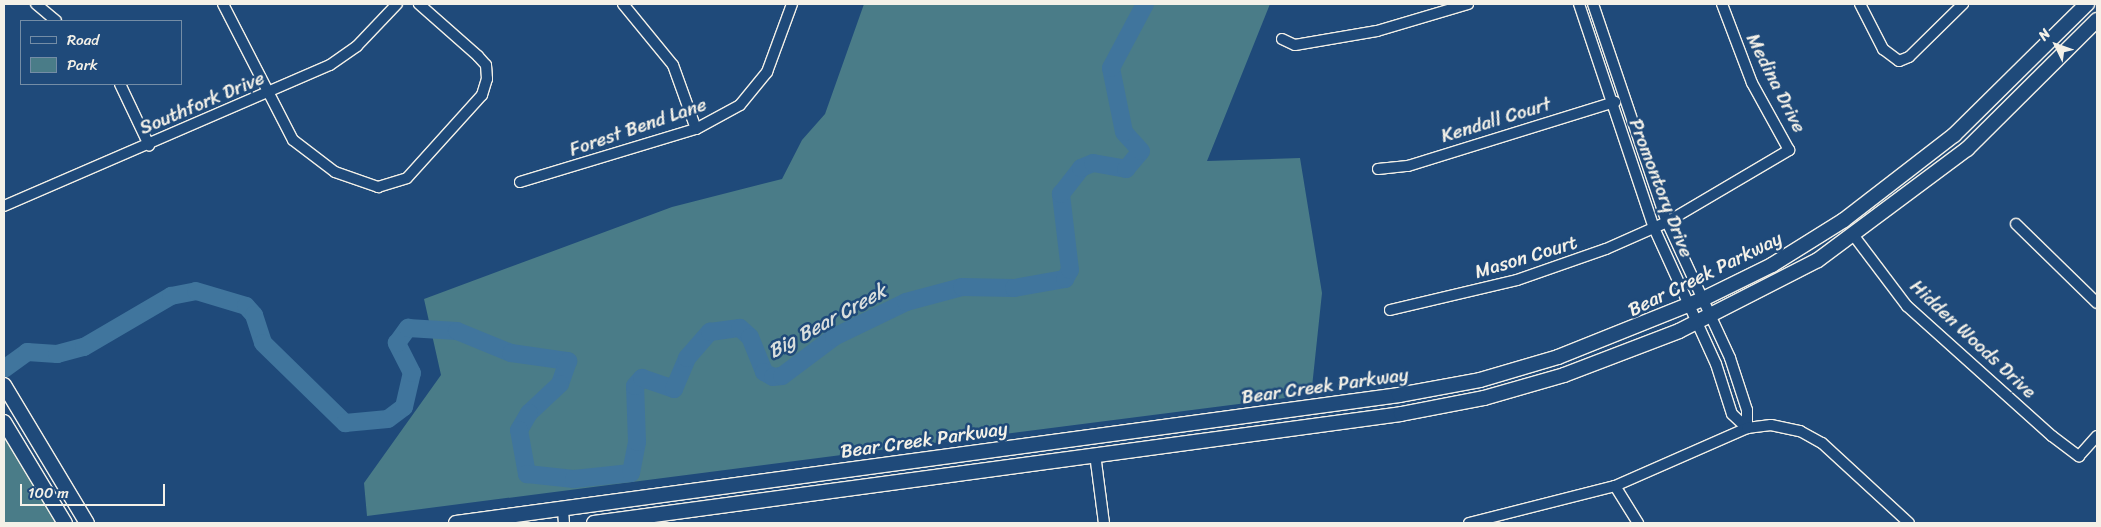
<!DOCTYPE html>
<style>
body{margin:0}
#map{position:relative;width:2101px;height:527px;overflow:hidden;background:#1f4a7a;font-family:Sriracha,sans-serif}
div>[style]{position:absolute}
.green>*{inset:0;background:#4a7c88}
.river>*{height:18px;margin:-9px;padding:0 9px;transform-origin:9px;border-radius:9px;background:#40759d}
.roads{filter:drop-shadow(1px 0 #f4f1e8) drop-shadow(-1px 0 #f4f1e8) drop-shadow(0 1px #f4f1e8) drop-shadow(0 -1px #f4f1e8)}
.street>*{height:10px;margin:-5px;padding:0 5px;transform-origin:5px;border-radius:5px;background:#1f4a7a}
.secondary>*{height:14px;margin:-7px;padding:0 7px;transform-origin:7px;border-radius:7px;background:#1f4a7a}
span{translate:-50% -50%;white-space:nowrap;text-align:center;line-height:1.15;-webkit-text-stroke:5px #1f4a7a;paint-order:stroke}
.street-label{font-size:19px;color:#f4f1e8}
.water-label{font-size:20px;color:#d9dedd;font-style:italic}
.frame{position:absolute;inset:0;border:5px solid #f4f1e8;pointer-events:none}
.legend{position:absolute;left:20px;top:20px;width:162px;height:65px;box-sizing:border-box;background:#1f4a7a;border:1px solid #748da6;margin:0;padding:6px 9px;list-style:none;font-size:15px;color:#f4f1e8}
.legend li{display:flex;align-items:center;gap:10px;height:25px}
.legend b{width:25px;border:1px solid #748da6}
.north{position:absolute;left:2031px;top:20px;width:50px;height:50px;-webkit-text-stroke:4px #1f4a7a;paint-order:stroke;rotate:312deg;font-size:14px;font-weight:700;line-height:20px;text-align:center;color:#f4f1e8}
.north::after{content:'';display:block;margin:auto;width:18px;height:22px;background:#f4f1e8;clip-path:polygon(50% 0,100% 100%,50% 72%,0 100%)}
.scale{position:absolute;left:20px;top:484px;width:145px;height:22px;box-sizing:border-box;border:2px solid #f4f1e8;border-top:0;padding-left:6px;font-size:15px;line-height:18px;white-space:nowrap;color:#f4f1e8;-webkit-text-stroke:4px #1f4a7a;paint-order:stroke}
</style>
<div id="map">
<div class="green">
<i style="clip-path:polygon(864px 4px,1270px 4px,1207px 161px,1300px 158px,1322px 293px,1312px 387px,1285px 398px,367px 516px,364px 483px,441px 375px,424px 299px,672px 207px,782px 179px,802px 140px,825px 114px)"></i>
<i style="clip-path:polygon(4px 434px,67px 523px,4px 523px)"></i>
</div>
<div class="river">
<i style="left:4px;top:369px;width:29px;rotate:-36deg"></i>
<i style="left:27px;top:352px;width:30px;rotate:4deg"></i>
<i style="left:57px;top:354px;width:28px;rotate:-15deg"></i>
<i style="left:84px;top:347px;width:101px;rotate:-30.4deg"></i>
<i style="left:171px;top:296px;width:25px;rotate:-11deg"></i>
<i style="left:196px;top:291px;width:52px;rotate:16.7deg"></i>
<i style="left:246px;top:306px;width:12px;rotate:48deg"></i>
<i style="left:254px;top:315px;width:29px;rotate:72deg"></i>
<i style="left:263px;top:343px;width:115px;rotate:44.3deg"></i>
<i style="left:345px;top:423px;width:43px;rotate:-5.3deg"></i>
<i style="left:388px;top:419px;width:20px;rotate:-37deg"></i>
<i style="left:404px;top:407px;width:35px;rotate:-77deg"></i>
<i style="left:412px;top:373px;width:34px;rotate:-117deg"></i>
<i style="left:397px;top:343px;width:19px;rotate:-54deg"></i>
<i style="left:408px;top:328px;width:49px;rotate:3.5deg"></i>
<i style="left:457px;top:331px;width:58px;rotate:22.2deg"></i>
<i style="left:511px;top:353px;width:58px;rotate:8deg"></i>
<i style="left:568px;top:361px;width:24px;rotate:109deg"></i>
<i style="left:560px;top:384px;width:42px;rotate:136.9deg"></i>
<i style="left:529px;top:413px;width:20px;rotate:120deg"></i>
<i style="left:519px;top:430px;width:45px;rotate:79.7deg"></i>
<i style="left:527px;top:474px;width:47px;rotate:6.1deg"></i>
<i style="left:574px;top:479px;width:57px;rotate:-6deg"></i>
<i style="left:631px;top:473px;width:32px;rotate:-79deg"></i>
<i style="left:637px;top:442px;width:56px;rotate:-92deg"></i>
<i style="left:635px;top:386px;width:11px;rotate:-49deg"></i>
<i style="left:642px;top:378px;width:34px;rotate:19deg"></i>
<i style="left:674px;top:389px;width:34px;rotate:-67deg"></i>
<i style="left:687px;top:358px;width:35px;rotate:-49deg"></i>
<i style="left:710px;top:332px;width:30px;rotate:-8deg"></i>
<i style="left:740px;top:328px;width:13px;rotate:42deg"></i>
<i style="left:750px;top:337px;width:38px;rotate:68deg"></i>
<i style="left:764px;top:372px;width:10px;rotate:29deg"></i>
<i style="left:773px;top:377px;width:9px;rotate:-6deg"></i>
<i style="left:782px;top:376px;width:65px;rotate:-36.9deg"></i>
<i style="left:834px;top:337px;width:80px;rotate:-25.9deg"></i>
<i style="left:906px;top:302px;width:58px;rotate:-15deg"></i>
<i style="left:962px;top:287px;width:52px;rotate:1.1deg"></i>
<i style="left:1014px;top:288px;width:52px;rotate:-10deg"></i>
<i style="left:1065px;top:279px;width:10px;rotate:-61deg"></i>
<i style="left:1070px;top:270px;width:77px;rotate:-96.8deg"></i>
<i style="left:1061px;top:194px;width:33px;rotate:-52deg"></i>
<i style="left:1081px;top:168px;width:13px;rotate:-23deg"></i>
<i style="left:1093px;top:163px;width:34px;rotate:10deg"></i>
<i style="left:1126px;top:169px;width:23px;rotate:-50deg"></i>
<i style="left:1141px;top:151px;width:25px;rotate:-132deg"></i>
<i style="left:1124px;top:132px;width:65px;rotate:-101.5deg"></i>
<i style="left:1111px;top:68px;width:72px;rotate:-62deg"></i>
</div>
<div class="roads">
<div class="street">
<i style="left:36px;top:4px;width:26px;rotate:40deg"></i>
<i style="left:223px;top:4px;width:153px;rotate:62.8deg"></i>
<i style="left:293px;top:140px;width:53px;rotate:37.3deg"></i>
<i style="left:335px;top:172px;width:46px;rotate:19.2deg"></i>
<i style="left:378px;top:187px;width:30px;rotate:-17deg"></i>
<i style="left:407px;top:178px;width:112px;rotate:-47.9deg"></i>
<i style="left:482px;top:95px;width:17px;rotate:-73deg"></i>
<i style="left:487px;top:79px;width:14px;rotate:-94deg"></i>
<i style="left:486px;top:65px;width:12px;rotate:-132deg"></i>
<i style="left:478px;top:56px;width:79px;rotate:-138.6deg"></i>
<i style="left:623px;top:4px;width:79px;rotate:50.7deg"></i>
<i style="left:673px;top:65px;width:68px;rotate:70.2deg"></i>
<i style="left:1579px;top:4px;width:236px;rotate:71.5deg"></i>
<i style="left:1654px;top:228px;width:149px;rotate:65.5deg"></i>
<i style="left:1716px;top:364px;width:52px;rotate:72.3deg"></i>
<i style="left:1732px;top:414px;width:21px;rotate:43deg"></i>
<i style="left:1593px;top:4px;width:230px;rotate:71.3deg"></i>
<i style="left:1667px;top:222px;width:150px;rotate:65.1deg"></i>
<i style="left:1730px;top:358px;width:55px;rotate:71.9deg"></i>
<i style="left:1747px;top:410px;width:18px;rotate:90deg"></i>
<i style="left:1860px;top:4px;width:51px;rotate:62.9deg"></i>
<i style="left:1883px;top:49px;width:20px;rotate:37deg"></i>
<i style="left:1899px;top:61px;width:11px;rotate:-22deg"></i>
<i style="left:1909px;top:57px;width:76px;rotate:-44.5deg"></i>
<i style="left:1282px;top:39px;width:14px;rotate:25deg"></i>
<i style="left:1295px;top:45px;width:83px;rotate:-9.7deg"></i>
<i style="left:1377px;top:31px;width:95px;rotate:-16.5deg"></i>
<i style="left:120px;top:84px;width:68px;rotate:64.6deg"></i>
<i style="left:1378px;top:169px;width:30px;rotate:-6deg"></i>
<i style="left:1408px;top:166px;width:217px;rotate:-17.2deg"></i>
<i style="left:520px;top:182px;width:184px;rotate:-16.8deg"></i>
<i style="left:696px;top:129px;width:50px;rotate:-28.6deg"></i>
<i style="left:740px;top:105px;width:43px;rotate:-50.7deg"></i>
<i style="left:767px;top:72px;width:72px;rotate:-69.8deg"></i>
<i style="left:4px;top:206px;width:355px;rotate:-23.4deg"></i>
<i style="left:330px;top:65px;width:33px;rotate:-35deg"></i>
<i style="left:357px;top:46px;width:58px;rotate:-46.4deg"></i>
<i style="left:2016px;top:224px;width:113px;rotate:44.3deg"></i>
<i style="left:1854px;top:236px;width:88px;rotate:52.9deg"></i>
<i style="left:1907px;top:306px;width:195px;rotate:41.9deg"></i>
<i style="left:2052px;top:436px;width:34px;rotate:37deg"></i>
<i style="left:2079px;top:456px;width:27px;rotate:-48deg"></i>
<i style="left:1390px;top:310px;width:130px;rotate:-13.3deg"></i>
<i style="left:1517px;top:280px;width:94px;rotate:-19.2deg"></i>
<i style="left:1606px;top:249px;width:67px;rotate:-23.9deg"></i>
<i style="left:1667px;top:222px;width:142px;rotate:-30.5deg"></i>
<i style="left:1789px;top:150px;width:77px;rotate:-118.9deg"></i>
<i style="left:1752px;top:83px;width:85px;rotate:-110.8deg"></i>
<i style="left:1095px;top:454px;width:70px;rotate:82.6deg"></i>
<i style="left:1615px;top:486px;width:44px;rotate:58.1deg"></i>
<i style="left:563px;top:510px;width:13px;rotate:86deg"></i>
<i style="left:1469px;top:523px;width:151px;rotate:-14.2deg"></i>
<i style="left:1615px;top:486px;width:144px;rotate:-23.7deg"></i>
<i style="left:1747px;top:428px;width:24px;rotate:-7deg"></i>
<i style="left:1771px;top:425px;width:30px;rotate:12deg"></i>
<i style="left:1800px;top:431px;width:25px;rotate:29deg"></i>
<i style="left:1822px;top:443px;width:118px;rotate:42.6deg"></i>
</div>
<div class="secondary">
<i style="left:4px;top:385px;width:161px;rotate:59deg"></i>
<i style="left:4px;top:422px;width:118px;rotate:58.9deg"></i>
<i style="left:456px;top:523px;width:952px;rotate:-7.73deg"></i>
<i style="left:1399px;top:395px;width:82px;rotate:-10.5deg"></i>
<i style="left:1480px;top:380px;width:81px;rotate:-16.4deg"></i>
<i style="left:1558px;top:357px;width:156px;rotate:-21.8deg"></i>
<i style="left:1703px;top:299px;width:77px;rotate:-26.2deg"></i>
<i style="left:1772px;top:265px;width:85px;rotate:-32deg"></i>
<i style="left:1844px;top:220px;width:139px;rotate:-37.7deg"></i>
<i style="left:1954px;top:135px;width:187px;rotate:-44.6deg"></i>
<i style="left:594px;top:523px;width:814px;rotate:-7.69deg"></i>
<i style="left:1401px;top:414px;width:85px;rotate:-10.9deg"></i>
<i style="left:1484px;top:398px;width:83px;rotate:-16deg"></i>
<i style="left:1564px;top:375px;width:123px;rotate:-20.9deg"></i>
<i style="left:1679px;top:331px;width:156px;rotate:-27.1deg"></i>
<i style="left:1818px;top:260px;width:186px;rotate:-36.7deg"></i>
<i style="left:1967px;top:149px;width:183px;rotate:-44.8deg"></i>
</div>
</div>
<div class="street-label">
<span style="left:1776px;top:83px;rotate:63deg">Medina Drive</span>
<span style="left:202px;top:103px;rotate:-23deg">Southfork Drive</span>
<span style="left:1496px;top:120px;rotate:-17deg">Kendall Court</span>
<span style="left:638px;top:127px;rotate:-19deg">Forest Bend Lane</span>
<span style="left:1661px;top:188px;rotate:69deg">Promontory Drive</span>
<span style="left:1526px;top:257px;rotate:-17deg">Mason Court</span>
<span style="left:1705px;top:274px;rotate:-26deg">Bear Creek Parkway</span>
<span style="left:1973px;top:339px;rotate:43deg">Hidden Woods Drive</span>
<span style="left:1325px;top:386px;rotate:-8deg">Bear Creek Parkway</span>
<span style="left:924px;top:440px;rotate:-8deg">Bear Creek Parkway</span>
</div>
<div class="water-label">
<span style="left:827px;top:321px;rotate:-29deg">Big Bear Creek</span>
</div>
<div class="frame"></div>
<ul class="legend">
<li><b style="height:6px;background:#1f4a7a"></b>Road</li>
<li><b style="height:14px;background:#4a7c88"></b>Park</li>
</ul>
<div class="north">N</div>
<div class="scale">100 m</div>
</div>
